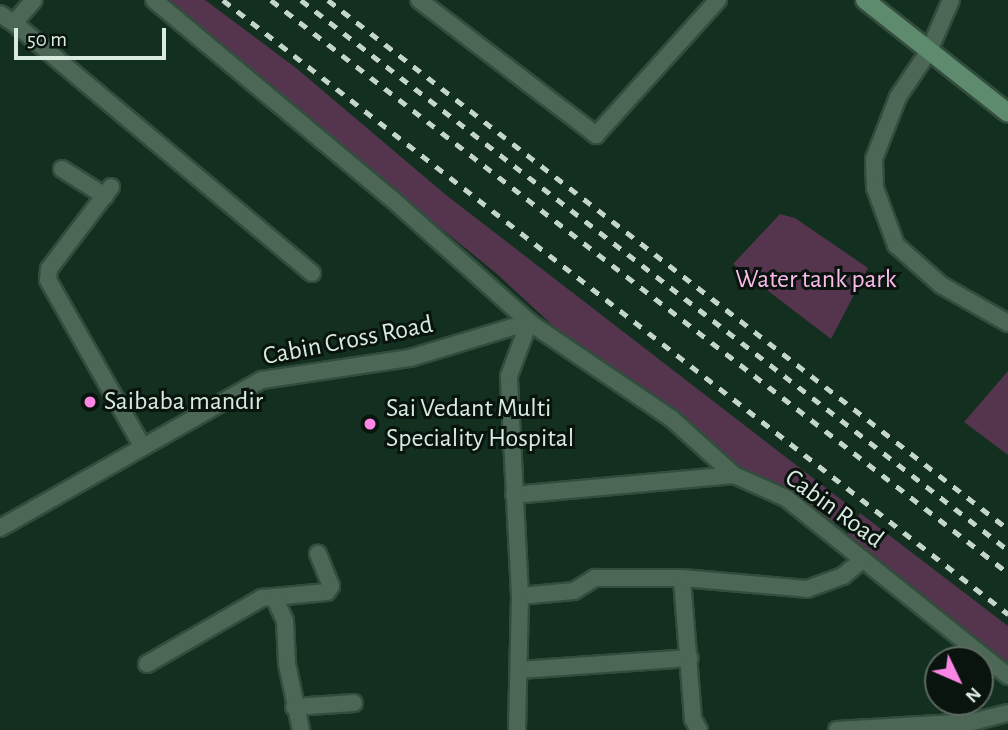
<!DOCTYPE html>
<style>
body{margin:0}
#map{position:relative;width:1008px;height:730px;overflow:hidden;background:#122f1f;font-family:"Alegreya Sans",sans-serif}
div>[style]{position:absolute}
.green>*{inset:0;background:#55354e}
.roads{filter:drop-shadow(2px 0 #324d3e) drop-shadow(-2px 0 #324d3e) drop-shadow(0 2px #324d3e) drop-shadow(0 -2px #324d3e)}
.street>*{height:16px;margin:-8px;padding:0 8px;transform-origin:8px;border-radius:8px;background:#4c6755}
.secondary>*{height:18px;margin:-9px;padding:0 9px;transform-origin:9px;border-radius:9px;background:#5e8a6e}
.rail>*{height:5px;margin-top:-2.5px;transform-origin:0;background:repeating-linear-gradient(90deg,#c4d6ca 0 9px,transparent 0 18px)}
.dots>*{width:19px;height:19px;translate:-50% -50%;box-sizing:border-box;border:4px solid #08140d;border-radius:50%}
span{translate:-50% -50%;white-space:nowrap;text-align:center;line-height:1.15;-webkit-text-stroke:6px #08140d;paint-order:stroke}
.park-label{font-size:26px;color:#fbb9ec}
.street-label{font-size:26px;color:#d9eade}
.poi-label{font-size:26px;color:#d9eade}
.left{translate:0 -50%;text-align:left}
.north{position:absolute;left:924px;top:646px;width:70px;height:70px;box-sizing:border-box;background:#08140d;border:2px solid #5c6a61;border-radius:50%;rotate:134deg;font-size:19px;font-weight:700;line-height:28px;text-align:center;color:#d9eade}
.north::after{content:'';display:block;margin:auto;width:24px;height:32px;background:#fc86e4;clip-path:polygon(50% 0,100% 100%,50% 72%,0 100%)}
.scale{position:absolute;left:14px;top:28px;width:152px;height:32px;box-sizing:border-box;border:4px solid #d9eade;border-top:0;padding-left:9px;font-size:21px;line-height:24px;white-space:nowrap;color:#d9eade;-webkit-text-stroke:5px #08140d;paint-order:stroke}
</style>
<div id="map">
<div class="green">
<i style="clip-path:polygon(162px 0,205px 0,296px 68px,446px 195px,848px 505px,827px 531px,562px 334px,497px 274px)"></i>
<i style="clip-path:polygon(780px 214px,795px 218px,868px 268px,831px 339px,733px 264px)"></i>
<i style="clip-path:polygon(1008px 371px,1008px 455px,964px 422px)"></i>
<i style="clip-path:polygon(860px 513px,1008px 626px,1008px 667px,846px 537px)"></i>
</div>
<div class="roads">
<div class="street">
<i style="left:154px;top:0;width:309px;rotate:39.9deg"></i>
<i style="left:391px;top:198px;width:186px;rotate:41.9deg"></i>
<i style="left:529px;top:322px;width:171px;rotate:34.1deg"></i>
<i style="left:671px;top:418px;width:85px;rotate:42.1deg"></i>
<i style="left:419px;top:0;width:223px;rotate:37.3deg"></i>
<i style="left:596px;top:135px;width:182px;rotate:-47.9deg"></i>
<i style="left:951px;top:0;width:56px;rotate:113.3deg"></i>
<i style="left:929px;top:51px;width:55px;rotate:124deg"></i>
<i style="left:898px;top:97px;width:66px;rotate:111.2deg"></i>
<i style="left:874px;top:159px;width:29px;rotate:88deg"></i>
<i style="left:875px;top:188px;width:61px;rotate:69.8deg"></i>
<i style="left:896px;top:245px;width:60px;rotate:41.6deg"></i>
<i style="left:941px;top:285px;width:77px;rotate:29.6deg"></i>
<i style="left:0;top:14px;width:17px;rotate:33deg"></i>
<i style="left:14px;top:23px;width:30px;rotate:-49deg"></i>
<i style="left:14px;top:23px;width:389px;rotate:40deg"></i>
<i style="left:62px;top:169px;width:51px;rotate:32.1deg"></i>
<i style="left:111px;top:187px;width:103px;rotate:127.1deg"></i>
<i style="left:49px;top:269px;width:11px;rotate:95deg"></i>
<i style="left:48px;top:280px;width:192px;rotate:60.4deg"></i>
<i style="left:514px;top:495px;width:221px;rotate:-5.2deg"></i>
<i style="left:734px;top:475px;width:57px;rotate:23.9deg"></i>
<i style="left:786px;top:498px;width:285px;rotate:38.7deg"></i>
<i style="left:0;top:528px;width:301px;rotate:-29.5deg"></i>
<i style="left:262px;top:380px;width:150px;rotate:-8.5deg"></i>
<i style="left:410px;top:358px;width:124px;rotate:-16.8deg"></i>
<i style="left:520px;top:596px;width:54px;rotate:-5.3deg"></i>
<i style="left:574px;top:591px;width:25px;rotate:-32deg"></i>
<i style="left:595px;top:578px;width:87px"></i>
<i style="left:274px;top:597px;width:53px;rotate:-5.4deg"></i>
<i style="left:327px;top:592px;width:7px;rotate:-56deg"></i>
<i style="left:331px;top:586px;width:35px;rotate:-112deg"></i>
<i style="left:147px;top:664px;width:133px;rotate:-29.9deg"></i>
<i style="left:262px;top:598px;width:12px;rotate:-5deg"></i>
<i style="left:274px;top:597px;width:26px;rotate:65deg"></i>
<i style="left:285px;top:621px;width:43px;rotate:87.3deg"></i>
<i style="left:287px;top:664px;width:67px;rotate:78deg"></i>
<i style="left:520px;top:670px;width:170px;rotate:-4deg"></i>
<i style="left:294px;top:707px;width:60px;rotate:-3.8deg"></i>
<i style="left:517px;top:730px;width:134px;rotate:-88.7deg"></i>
<i style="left:520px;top:596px;width:220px;rotate:-92.9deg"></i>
<i style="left:509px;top:376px;width:58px;rotate:-69.7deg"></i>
<i style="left:699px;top:730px;width:13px;rotate:-119deg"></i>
<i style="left:693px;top:719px;width:141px;rotate:-94.5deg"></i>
<i style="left:682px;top:578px;width:125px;rotate:5deg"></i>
<i style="left:807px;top:589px;width:38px;rotate:-20deg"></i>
<i style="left:843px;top:576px;width:26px;rotate:-40deg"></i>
<i style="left:837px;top:730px;width:135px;rotate:-3.4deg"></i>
<i style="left:972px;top:722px;width:37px;rotate:-14deg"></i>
</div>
<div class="secondary">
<i style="left:865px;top:0;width:182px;rotate:38.3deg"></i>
</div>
</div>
<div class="rail">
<i style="left:223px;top:0;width:997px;rotate:38.03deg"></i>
<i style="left:271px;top:0;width:934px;rotate:37.86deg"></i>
<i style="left:301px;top:0;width:896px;rotate:37.88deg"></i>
<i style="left:328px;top:0;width:862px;rotate:37.88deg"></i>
</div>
<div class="dots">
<i style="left:90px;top:402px;background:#fc86e4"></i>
<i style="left:370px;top:424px;background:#fc86e4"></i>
</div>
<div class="park-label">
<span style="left:816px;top:280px">Water tank park</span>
</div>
<div class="street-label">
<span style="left:348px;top:341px;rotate:-11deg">Cabin Cross Road</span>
<span style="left:834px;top:509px;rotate:36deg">Cabin Road</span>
</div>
<div class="poi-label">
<span class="left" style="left:104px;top:402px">Saibaba mandir</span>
<span class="left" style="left:386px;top:424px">Sai Vedant Multi<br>Speciality Hospital</span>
</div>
<div class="north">N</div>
<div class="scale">50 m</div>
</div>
